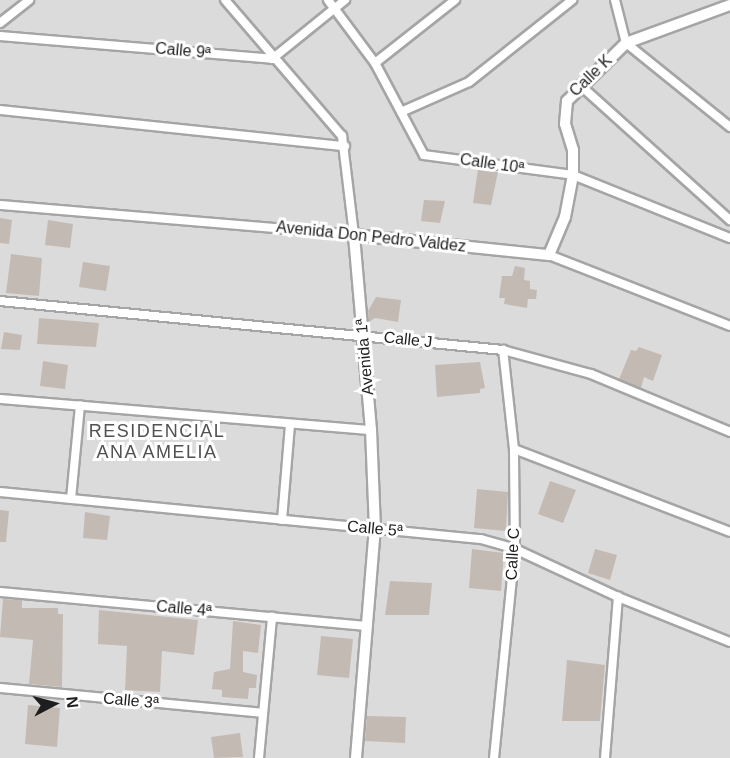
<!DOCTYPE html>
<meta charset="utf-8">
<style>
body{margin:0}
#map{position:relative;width:730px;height:758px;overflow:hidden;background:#efebe5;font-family:Helvetica,sans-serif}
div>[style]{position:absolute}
.residential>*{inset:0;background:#dcdbdb}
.building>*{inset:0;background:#c4bab4}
.roads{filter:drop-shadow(2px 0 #a5a5a5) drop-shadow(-2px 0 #a5a5a5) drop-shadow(0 2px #a5a5a5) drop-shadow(0 -2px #a5a5a5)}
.minor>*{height:8px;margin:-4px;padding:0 4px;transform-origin:4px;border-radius:4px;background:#fff}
.tertiary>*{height:10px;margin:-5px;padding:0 5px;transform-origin:5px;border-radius:5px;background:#fff}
span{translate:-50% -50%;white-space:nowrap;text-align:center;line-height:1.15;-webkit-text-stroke:6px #fff;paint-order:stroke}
.street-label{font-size:16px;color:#1e1e1e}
.neighbourhood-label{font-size:18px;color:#515151;letter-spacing:1.5px}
.north{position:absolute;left:24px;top:674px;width:60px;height:60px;-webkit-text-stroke:4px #fff;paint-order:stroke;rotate:84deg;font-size:16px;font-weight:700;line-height:24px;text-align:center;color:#1e1e1e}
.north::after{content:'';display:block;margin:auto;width:21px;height:27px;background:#1e1e1e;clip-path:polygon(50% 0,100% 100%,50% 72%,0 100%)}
</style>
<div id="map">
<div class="residential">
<i style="clip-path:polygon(0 0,730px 0,730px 758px,0 758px)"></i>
</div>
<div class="building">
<i style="clip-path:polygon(478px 169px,498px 172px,491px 205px,473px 203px)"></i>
<i style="clip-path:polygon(424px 200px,445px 201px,440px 223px,421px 221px)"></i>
<i style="clip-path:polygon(0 218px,12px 220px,9px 244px,0 243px)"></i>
<i style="clip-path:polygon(48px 220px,73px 224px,70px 248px,45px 245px)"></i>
<i style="clip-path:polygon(11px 254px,42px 258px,39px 296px,6px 293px)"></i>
<i style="clip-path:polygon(83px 262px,110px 266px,106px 291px,79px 287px)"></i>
<i style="clip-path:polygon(515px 266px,525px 268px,524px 280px,530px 281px,530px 289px,537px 290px,536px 299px,528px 299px,527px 308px,504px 304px,505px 298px,499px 298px,502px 276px,512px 276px)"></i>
<i style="clip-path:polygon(376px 297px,401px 300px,398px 322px,375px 318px,369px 322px,368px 311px)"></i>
<i style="clip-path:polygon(39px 318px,99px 323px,96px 347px,37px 344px)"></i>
<i style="clip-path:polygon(4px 332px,22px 335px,20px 350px,1px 349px)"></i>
<i style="clip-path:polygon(639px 347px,662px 355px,653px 381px,644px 377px,641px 388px,619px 379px,631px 350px,636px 351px)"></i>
<i style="clip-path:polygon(43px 361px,68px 365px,65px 389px,40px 386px)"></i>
<i style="clip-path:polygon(480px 362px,485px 388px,480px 389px,480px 393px,437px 397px,435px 365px)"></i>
<i style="clip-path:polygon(550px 481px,576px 490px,563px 523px,538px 514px)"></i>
<i style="clip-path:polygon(477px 489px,508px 492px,506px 531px,474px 528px)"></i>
<i style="clip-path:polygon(0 510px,9px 511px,6px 542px,0 542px)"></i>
<i style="clip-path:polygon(85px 512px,110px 516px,107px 540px,83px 538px)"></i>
<i style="clip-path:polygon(472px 549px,504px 553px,501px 591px,469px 588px)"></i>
<i style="clip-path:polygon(595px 549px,617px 555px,610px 580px,588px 573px)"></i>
<i style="clip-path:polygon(390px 581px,432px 583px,429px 615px,385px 615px)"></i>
<i style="clip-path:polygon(3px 599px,22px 600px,22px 608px,58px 608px,58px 614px,63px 614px,62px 687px,29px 684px,33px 640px,0 637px)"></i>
<i style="clip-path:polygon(99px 610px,198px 620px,194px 655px,162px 651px,160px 692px,125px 690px,127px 646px,98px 644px)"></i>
<i style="clip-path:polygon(233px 621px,261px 625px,258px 653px,243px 651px,243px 672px,257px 675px,256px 688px,249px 688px,248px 699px,222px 697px,222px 690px,212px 689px,214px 672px,230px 669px)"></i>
<i style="clip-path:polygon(321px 636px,353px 639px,349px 678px,317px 675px)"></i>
<i style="clip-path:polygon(567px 660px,605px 665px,600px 721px,562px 721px)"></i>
<i style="clip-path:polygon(28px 705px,60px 708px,57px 747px,25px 744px)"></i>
<i style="clip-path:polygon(367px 716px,406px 717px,405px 743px,365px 741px)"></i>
<i style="clip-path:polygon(240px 733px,243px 757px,214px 758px,211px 737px)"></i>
</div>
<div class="roads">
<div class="minor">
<i style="left:328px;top:0;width:79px;rotate:53.3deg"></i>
<i style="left:375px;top:63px;width:104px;rotate:62deg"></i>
<i style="left:424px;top:155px;width:150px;rotate:7.6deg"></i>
<i style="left:573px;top:175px;width:169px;rotate:21.9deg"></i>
<i style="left:615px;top:0;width:44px;rotate:75.7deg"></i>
<i style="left:626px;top:43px;width:134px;rotate:38.9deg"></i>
<i style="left:0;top:23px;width:37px;rotate:-38deg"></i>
<i style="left:0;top:36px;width:273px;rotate:4.8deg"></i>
<i style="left:272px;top:59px;width:94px;rotate:-38.9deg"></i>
<i style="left:375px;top:63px;width:102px;rotate:-38.2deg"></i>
<i style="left:580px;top:85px;width:202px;rotate:42deg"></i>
<i style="left:0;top:110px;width:347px;rotate:6deg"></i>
<i style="left:401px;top:112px;width:74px;rotate:-23.8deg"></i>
<i style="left:469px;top:82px;width:132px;rotate:-38.5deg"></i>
<i style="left:0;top:205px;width:355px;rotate:4.8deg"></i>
<i style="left:354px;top:235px;width:100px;rotate:-96.9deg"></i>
<i style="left:342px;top:136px;width:179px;rotate:-130.7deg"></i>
<i style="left:549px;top:255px;width:194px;rotate:21.4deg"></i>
<i style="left:0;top:301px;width:505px;rotate:5.56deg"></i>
<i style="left:503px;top:350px;width:91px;rotate:15.3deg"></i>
<i style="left:591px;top:374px;width:151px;rotate:22.6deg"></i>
<i style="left:0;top:399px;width:372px;rotate:4.8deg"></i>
<i style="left:514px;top:449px;width:231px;rotate:21deg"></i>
<i style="left:0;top:492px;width:483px;rotate:5.6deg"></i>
<i style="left:481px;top:539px;width:35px;rotate:16deg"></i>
<i style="left:515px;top:549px;width:114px;rotate:25deg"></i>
<i style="left:618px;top:597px;width:121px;rotate:21.9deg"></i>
<i style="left:71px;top:499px;width:94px;rotate:-84.5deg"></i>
<i style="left:282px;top:520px;width:96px;rotate:-85.2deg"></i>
<i style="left:0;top:592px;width:369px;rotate:5.3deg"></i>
<i style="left:0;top:688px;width:264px;rotate:5.4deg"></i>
<i style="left:259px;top:758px;width:142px;rotate:-84.7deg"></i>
<i style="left:494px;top:758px;width:210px;rotate:-84.3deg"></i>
<i style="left:515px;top:549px;width:100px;rotate:-90.6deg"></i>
<i style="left:514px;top:449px;width:100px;rotate:-96.3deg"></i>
<i style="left:605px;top:758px;width:162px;rotate:-85.4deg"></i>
</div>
<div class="tertiary">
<i style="left:356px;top:758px;width:230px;rotate:-85.3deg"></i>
<i style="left:375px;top:529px;width:99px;rotate:-92.3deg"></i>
<i style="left:371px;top:430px;width:196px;rotate:-95deg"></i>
<i style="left:354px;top:235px;width:196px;rotate:5.9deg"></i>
<i style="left:549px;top:255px;width:41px;rotate:-67.2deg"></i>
<i style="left:565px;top:217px;width:43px;rotate:-79.2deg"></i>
<i style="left:573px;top:175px;width:25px;rotate:-90deg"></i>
<i style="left:573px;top:150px;width:27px;rotate:-107deg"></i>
<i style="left:565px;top:124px;width:23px;rotate:-85deg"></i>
<i style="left:567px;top:101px;width:83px;rotate:-44.5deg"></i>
<i style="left:626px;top:43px;width:111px;rotate:-20.1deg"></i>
</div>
</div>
<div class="street-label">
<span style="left:183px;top:51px;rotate:5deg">Calle 9ª</span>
<span style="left:591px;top:76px;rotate:-44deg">Calle K</span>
<span style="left:492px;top:164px;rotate:8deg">Calle 10ª</span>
<span style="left:371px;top:237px;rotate:6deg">Avenida Don Pedro Valdez</span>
<span style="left:408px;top:340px;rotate:6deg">Calle J</span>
<span style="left:365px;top:357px;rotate:-95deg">Avenida 1ª</span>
<span style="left:375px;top:529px;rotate:5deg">Calle 5ª</span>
<span style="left:513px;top:554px;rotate:-87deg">Calle C</span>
<span style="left:184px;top:609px;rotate:5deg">Calle 4ª</span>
<span style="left:131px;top:701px;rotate:5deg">Calle 3ª</span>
</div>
<div class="neighbourhood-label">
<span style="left:157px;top:442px">RESIDENCIAL<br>ANA AMELIA</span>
</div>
<div class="north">N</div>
</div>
